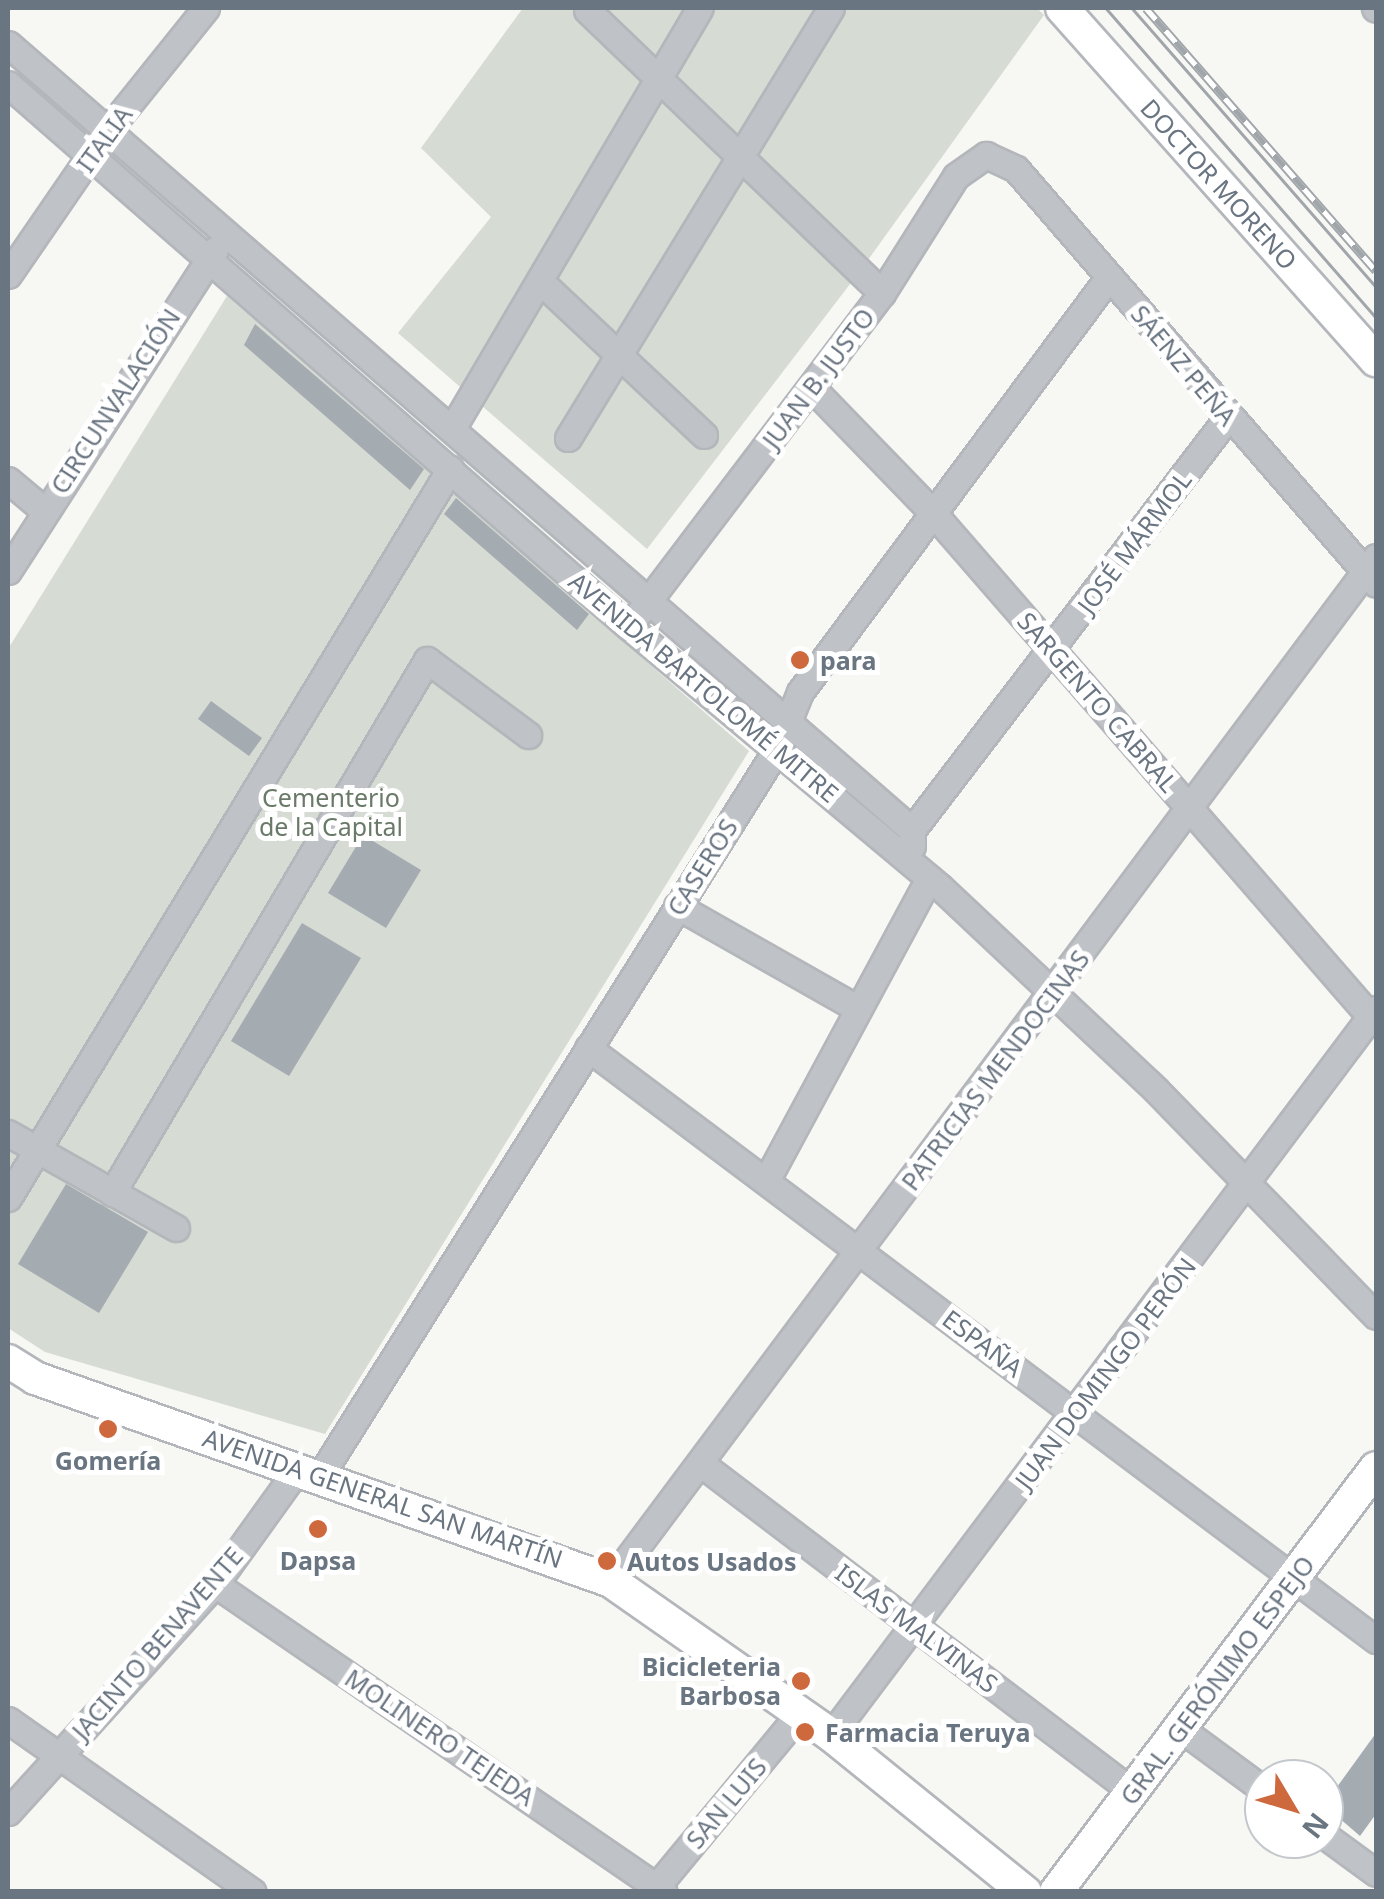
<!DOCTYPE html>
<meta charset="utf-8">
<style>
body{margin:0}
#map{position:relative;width:1384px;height:1899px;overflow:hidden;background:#f7f7f4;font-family:"Noto Sans",sans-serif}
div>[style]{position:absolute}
.green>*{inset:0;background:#d6dbd4}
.building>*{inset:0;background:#a4abb1}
.roads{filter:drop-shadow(2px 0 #b3b6ba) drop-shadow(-2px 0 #b3b6ba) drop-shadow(0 2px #b3b6ba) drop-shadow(0 -2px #b3b6ba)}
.minor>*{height:25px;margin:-12.5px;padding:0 12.5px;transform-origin:12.5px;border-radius:12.5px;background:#bfc2c6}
.major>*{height:32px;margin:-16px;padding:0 16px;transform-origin:16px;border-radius:16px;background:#fff}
.tram>*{height:2.5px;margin:-1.25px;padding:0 1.25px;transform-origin:1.25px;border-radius:1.25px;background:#a1a6ab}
.rail>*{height:9px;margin-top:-4.5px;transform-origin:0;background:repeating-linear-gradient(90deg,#fff 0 15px,#a1a6ab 0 30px);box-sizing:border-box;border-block:2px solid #a1a6ab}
.dots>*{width:28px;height:28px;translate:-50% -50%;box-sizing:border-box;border:5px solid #fff;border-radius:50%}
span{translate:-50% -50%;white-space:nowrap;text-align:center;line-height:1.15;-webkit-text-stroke:10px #fff;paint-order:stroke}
.street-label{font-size:25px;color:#6a7582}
.poi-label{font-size:25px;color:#6a7582;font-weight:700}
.left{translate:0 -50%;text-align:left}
.right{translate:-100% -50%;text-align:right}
.park-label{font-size:25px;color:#6a7a68}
.frame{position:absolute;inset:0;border:10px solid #6a7582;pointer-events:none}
.north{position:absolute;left:1244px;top:1759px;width:100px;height:100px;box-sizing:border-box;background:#fff;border:2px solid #c3c8cd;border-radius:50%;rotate:128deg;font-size:28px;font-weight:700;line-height:40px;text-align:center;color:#6a7582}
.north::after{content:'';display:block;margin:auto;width:35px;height:45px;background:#ce693d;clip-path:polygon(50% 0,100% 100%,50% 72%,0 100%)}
</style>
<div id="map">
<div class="green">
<i style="clip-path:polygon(523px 8px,1037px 8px,1044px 15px,860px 271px,647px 549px,398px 333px,491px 217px,421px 148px)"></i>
<i style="clip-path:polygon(227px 296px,749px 751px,325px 1434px,45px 1352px,8px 1328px,8px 649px)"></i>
</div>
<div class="building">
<i style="clip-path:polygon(255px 324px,424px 469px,410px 490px,244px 345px)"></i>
<i style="clip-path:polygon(456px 498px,589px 614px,577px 630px,444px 514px)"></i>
<i style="clip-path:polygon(211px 701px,262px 738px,249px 756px,198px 719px)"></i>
<i style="clip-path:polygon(363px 835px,421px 870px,386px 928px,328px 893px)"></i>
<i style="clip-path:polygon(302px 923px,361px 958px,289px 1076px,231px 1041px)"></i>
<i style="clip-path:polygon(66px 1184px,148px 1232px,99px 1313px,18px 1264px)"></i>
<i style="clip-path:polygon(1376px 1733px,1376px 1814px,1360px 1836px,1324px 1805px)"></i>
</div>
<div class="roads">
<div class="minor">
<i style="left:1375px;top:8px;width:1px;rotate:45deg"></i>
<i style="left:587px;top:10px;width:409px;rotate:43.8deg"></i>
<i style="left:8px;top:44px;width:1198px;rotate:41.01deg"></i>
<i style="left:8px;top:84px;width:825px;rotate:41.17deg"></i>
<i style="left:629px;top:627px;width:405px;rotate:39.9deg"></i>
<i style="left:940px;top:887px;width:296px;rotate:43.2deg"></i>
<i style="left:1156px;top:1090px;width:315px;rotate:45.8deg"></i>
<i style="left:8px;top:275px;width:175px;rotate:-55.5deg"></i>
<i style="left:107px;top:131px;width:158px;rotate:-51.2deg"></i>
<i style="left:540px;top:281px;width:225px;rotate:43.2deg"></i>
<i style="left:812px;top:388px;width:174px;rotate:45.9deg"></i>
<i style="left:933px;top:513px;width:676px;rotate:49.02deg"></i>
<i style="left:453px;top:427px;width:486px;rotate:-59.5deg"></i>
<i style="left:568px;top:438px;width:504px;rotate:-58.55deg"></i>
<i style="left:8px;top:480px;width:48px;rotate:40deg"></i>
<i style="left:8px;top:571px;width:382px;rotate:-57.2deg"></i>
<i style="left:639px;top:613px;width:402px;rotate:-52.8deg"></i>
<i style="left:882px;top:293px;width:138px;rotate:-57.7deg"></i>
<i style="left:956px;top:176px;width:37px;rotate:-35deg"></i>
<i style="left:986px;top:155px;width:33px;rotate:25deg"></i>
<i style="left:1016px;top:169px;width:549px;rotate:49.06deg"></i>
<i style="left:912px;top:846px;width:16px;rotate:-90deg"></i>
<i style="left:912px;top:830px;width:520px;rotate:-52.58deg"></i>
<i style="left:677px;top:906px;width:208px;rotate:29.6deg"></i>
<i style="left:588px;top:1048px;width:986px;rotate:36.92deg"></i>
<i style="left:8px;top:1133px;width:193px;rotate:29.5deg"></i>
<i style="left:766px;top:1181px;width:344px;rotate:-61.7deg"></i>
<i style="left:112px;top:1193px;width:619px;rotate:-59.42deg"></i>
<i style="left:427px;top:660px;width:126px;rotate:36.6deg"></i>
<i style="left:8px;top:1198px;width:853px;rotate:-58.77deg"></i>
<i style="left:700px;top:1463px;width:544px;rotate:37.23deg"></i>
<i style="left:320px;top:1476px;width:859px;rotate:-57.85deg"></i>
<i style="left:777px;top:749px;width:61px;rotate:-68deg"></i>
<i style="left:800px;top:692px;width:517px;rotate:-53.33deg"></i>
<i style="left:611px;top:1581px;width:1278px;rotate:-53.24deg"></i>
<i style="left:215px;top:1584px;width:544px;rotate:34.45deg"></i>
<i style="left:8px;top:1720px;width:299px;rotate:35.1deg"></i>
<i style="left:1181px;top:1729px;width:103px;rotate:36.3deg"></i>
<i style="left:831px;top:1735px;width:908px;rotate:-53.1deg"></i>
<i style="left:8px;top:1812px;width:308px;rotate:-47.8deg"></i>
<i style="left:215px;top:1584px;width:144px;rotate:-54.3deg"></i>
<i style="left:1324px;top:1835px;width:64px;rotate:36.2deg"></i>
<i style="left:652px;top:1892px;width:231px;rotate:-50.4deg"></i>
</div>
<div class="major">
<i style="left:1062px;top:8px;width:472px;rotate:48.3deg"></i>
<i style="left:8px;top:1361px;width:32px;rotate:32deg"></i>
<i style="left:35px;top:1378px;width:611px;rotate:19.41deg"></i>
<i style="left:611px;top:1581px;width:269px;rotate:35deg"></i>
<i style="left:831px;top:1735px;width:250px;rotate:39deg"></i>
<i style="left:1056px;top:1892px;width:531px;rotate:-52.96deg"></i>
</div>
</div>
<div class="tram">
<i style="left:1106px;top:8px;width:410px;rotate:48.9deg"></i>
<i style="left:1132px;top:8px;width:371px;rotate:48.8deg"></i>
</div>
<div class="rail">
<i style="left:1146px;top:8px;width:349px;rotate:48.8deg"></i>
</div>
<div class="dots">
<i style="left:800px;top:660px;background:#ce693d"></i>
<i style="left:108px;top:1429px;background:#ce693d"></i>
<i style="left:318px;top:1529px;background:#ce693d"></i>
<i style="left:607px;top:1561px;background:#ce693d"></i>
<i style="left:801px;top:1681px;background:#ce693d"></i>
<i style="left:805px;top:1732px;background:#ce693d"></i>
</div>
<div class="street-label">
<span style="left:104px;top:139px;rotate:-54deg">ITALIA</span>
<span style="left:1219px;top:184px;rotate:48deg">DOCTOR MORENO</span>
<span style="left:1184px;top:365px;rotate:50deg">SÁENZ PEÑA</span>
<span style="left:818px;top:378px;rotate:-53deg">JUAN B. JUSTO</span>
<span style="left:115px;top:401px;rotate:-57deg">CIRCUNVALACIÓN</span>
<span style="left:1134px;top:542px;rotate:-53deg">JOSÉ MÁRMOL</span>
<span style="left:704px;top:687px;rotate:40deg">AVENIDA BARTOLOMÉ MITRE</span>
<span style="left:1098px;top:702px;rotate:49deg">SARGENTO CABRAL</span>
<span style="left:702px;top:867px;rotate:-58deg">CASEROS</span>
<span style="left:995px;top:1070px;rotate:-53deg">PATRICIAS MENDOCINAS</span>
<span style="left:983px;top:1343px;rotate:37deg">ESPAÑA</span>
<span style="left:1105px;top:1373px;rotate:-53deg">JUAN DOMINGO PERÓN</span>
<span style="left:383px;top:1498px;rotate:19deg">AVENIDA GENERAL SAN MARTÍN</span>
<span style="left:917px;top:1628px;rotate:37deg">ISLAS MALVINAS</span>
<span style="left:157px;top:1643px;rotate:-49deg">JACINTO BENAVENTE</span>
<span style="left:1217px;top:1680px;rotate:-53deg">GRAL. GERÓNIMO ESPEJO</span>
<span style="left:440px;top:1737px;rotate:34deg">MOLINERO TEJEDA</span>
<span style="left:726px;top:1803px;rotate:-50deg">SAN LUIS</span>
</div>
<div class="poi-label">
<span class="left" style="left:820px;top:660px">para</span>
<span style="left:108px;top:1460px">Gomería</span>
<span style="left:318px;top:1560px">Dapsa</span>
<span class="left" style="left:627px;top:1561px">Autos Usados</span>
<span class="right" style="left:781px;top:1681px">Bicicleteria<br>Barbosa</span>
<span class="left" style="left:825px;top:1732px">Farmacia Teruya</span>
</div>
<div class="park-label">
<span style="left:331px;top:812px">Cementerio<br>de la Capital</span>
</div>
<div class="frame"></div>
<div class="north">N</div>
</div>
